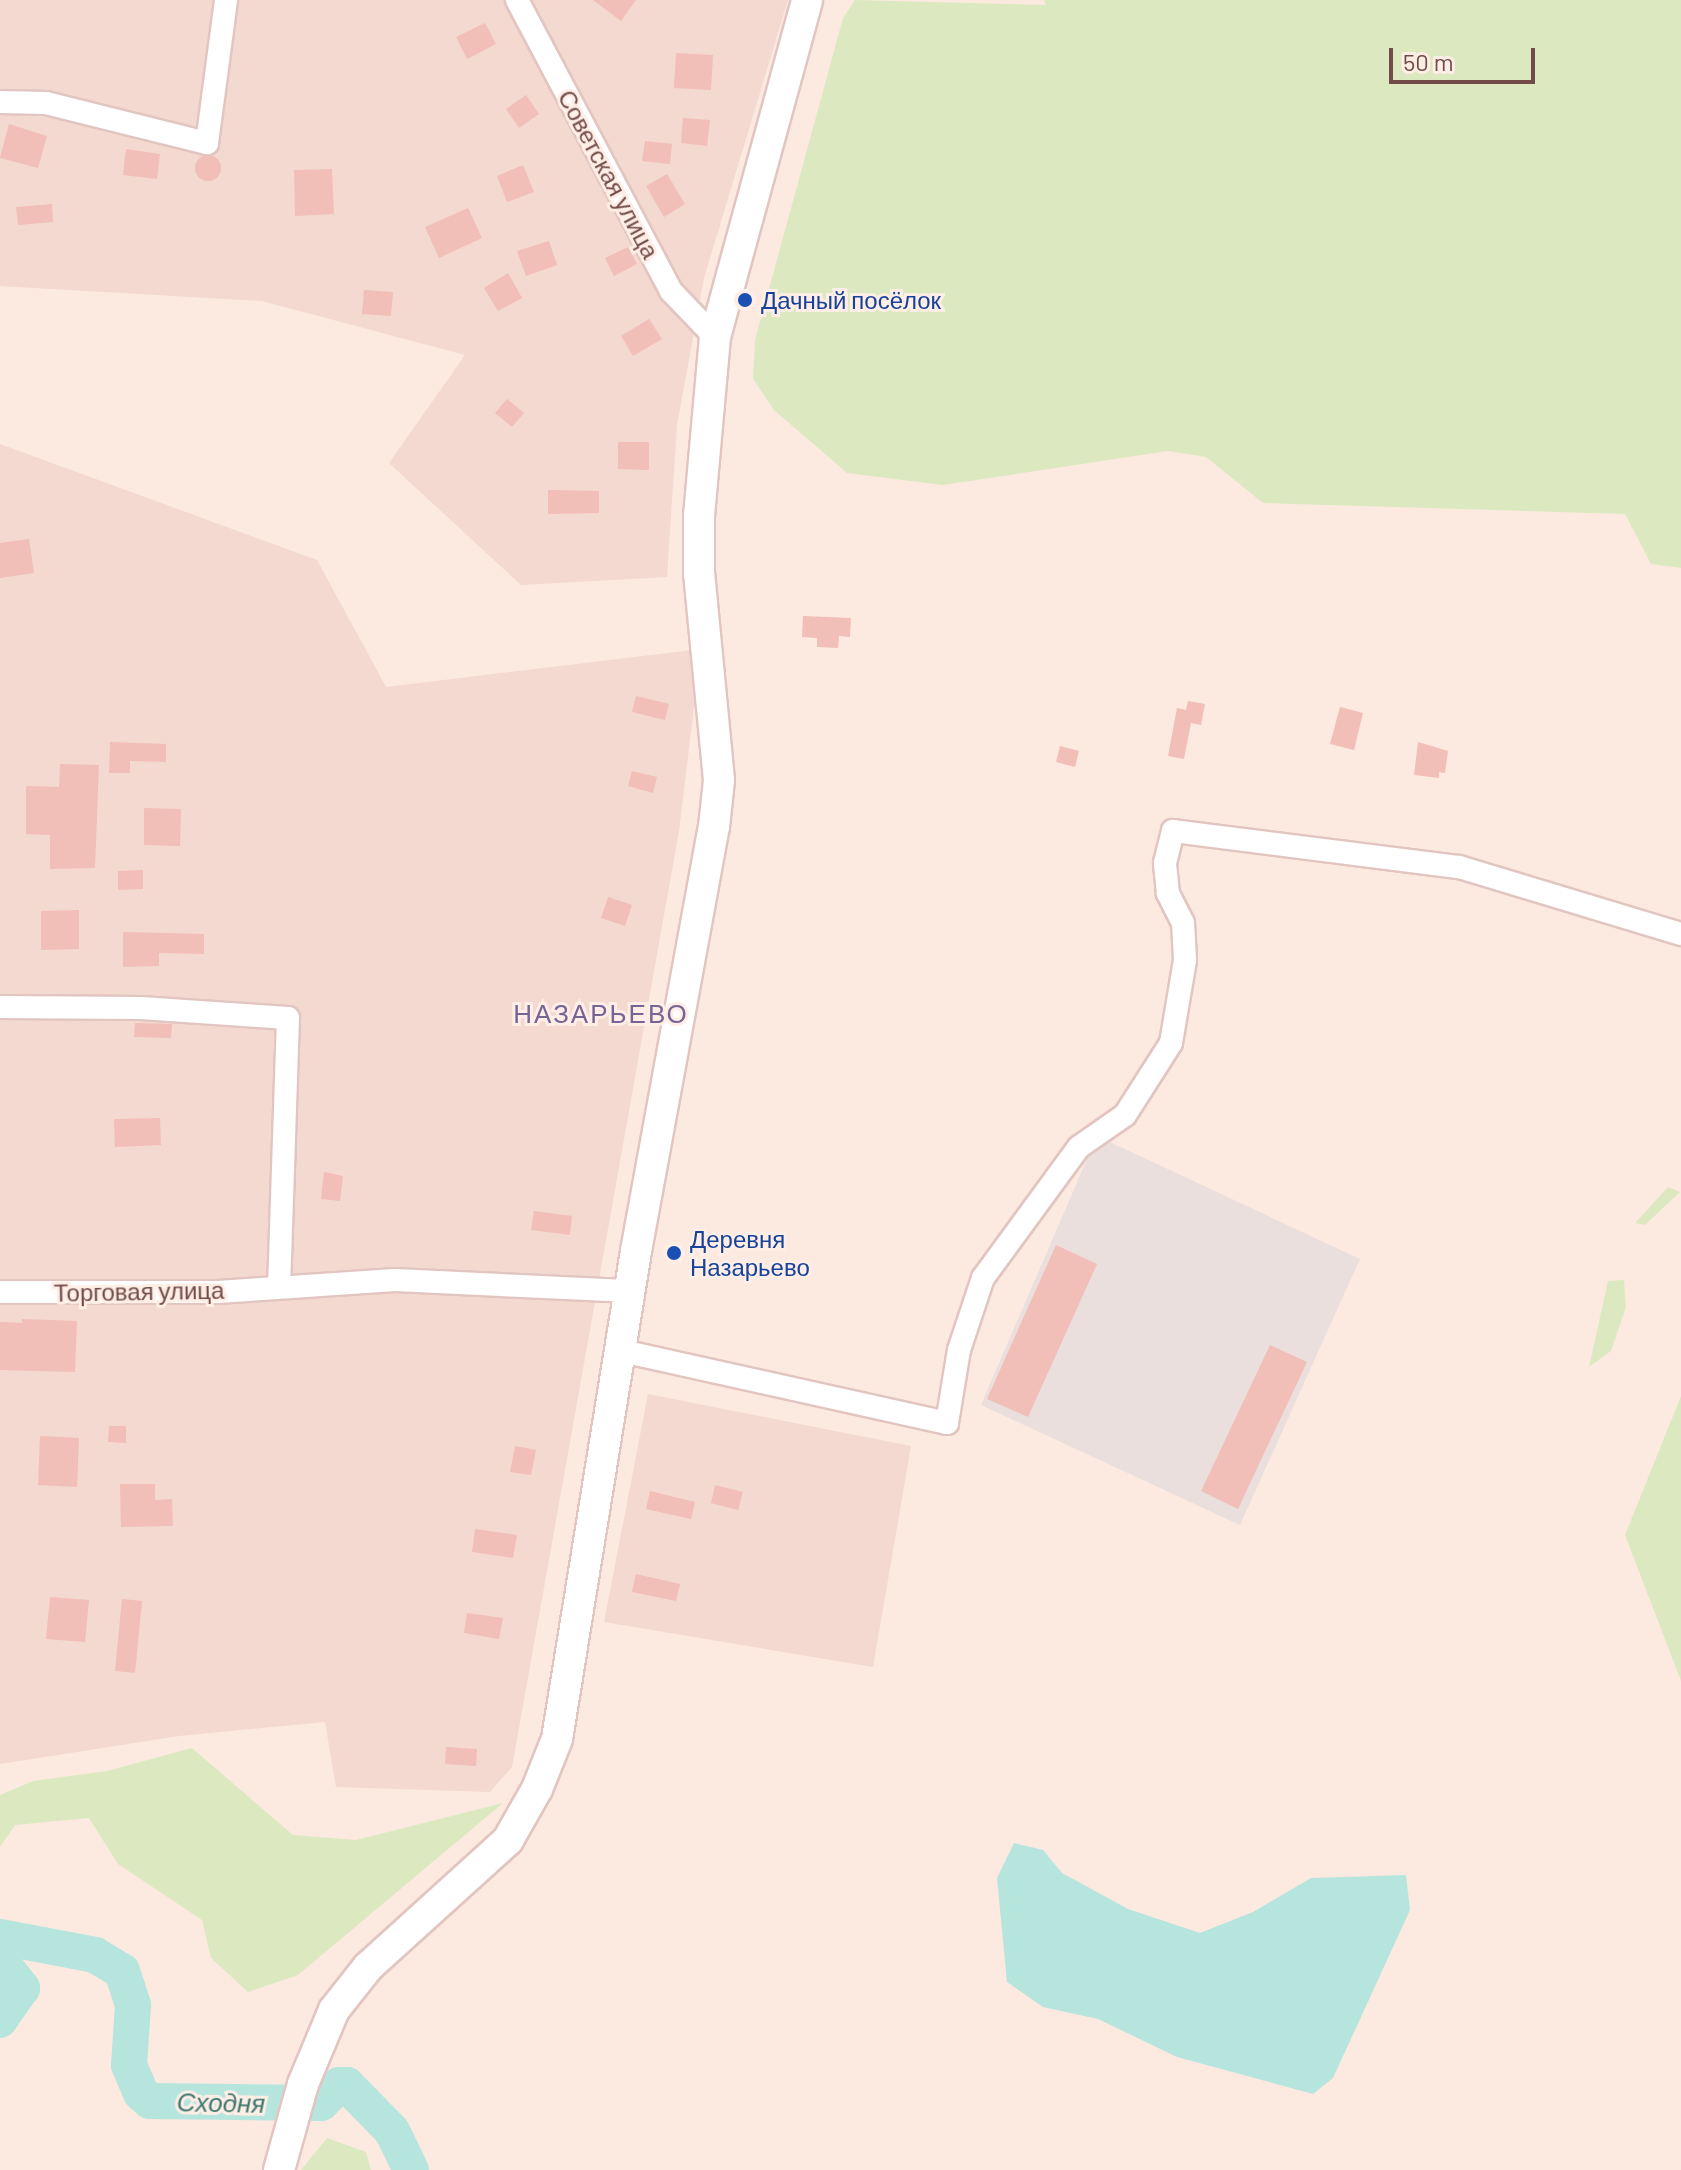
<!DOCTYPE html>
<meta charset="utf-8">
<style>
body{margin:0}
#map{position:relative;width:1681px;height:2170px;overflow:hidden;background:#fce9e0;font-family:Barlow,sans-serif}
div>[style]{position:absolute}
.residential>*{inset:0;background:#f3d9cf}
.industrial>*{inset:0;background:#eadfdc}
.green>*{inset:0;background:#dce9c0}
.water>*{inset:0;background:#b6e5de}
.river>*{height:36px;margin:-18px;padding:0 18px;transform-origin:18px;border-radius:18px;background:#b6e5de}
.building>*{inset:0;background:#f1beb8}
.round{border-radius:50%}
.roads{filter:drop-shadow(2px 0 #e2c5c0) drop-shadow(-2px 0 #e2c5c0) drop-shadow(0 2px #e2c5c0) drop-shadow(0 -2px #e2c5c0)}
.street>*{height:22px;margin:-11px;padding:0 11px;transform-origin:11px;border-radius:11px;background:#fff}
.secondary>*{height:30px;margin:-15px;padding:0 15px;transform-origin:15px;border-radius:15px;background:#fff}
.dots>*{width:22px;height:22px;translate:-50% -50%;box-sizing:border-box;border:4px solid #ffeee6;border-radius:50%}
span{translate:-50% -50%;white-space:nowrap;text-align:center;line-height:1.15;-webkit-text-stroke:6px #ffeee6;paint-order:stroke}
.street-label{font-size:24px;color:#724b48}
.transit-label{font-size:24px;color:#164399}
.left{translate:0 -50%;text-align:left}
.neighbourhood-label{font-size:26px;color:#766496;letter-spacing:2px}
.water-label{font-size:26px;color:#3c7870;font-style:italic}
.scale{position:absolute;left:1389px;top:48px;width:146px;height:36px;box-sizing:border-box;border:4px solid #724b48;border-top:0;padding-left:10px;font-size:24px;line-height:28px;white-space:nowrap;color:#724b48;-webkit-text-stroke:6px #ffeee6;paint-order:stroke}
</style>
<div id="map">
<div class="residential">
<i style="clip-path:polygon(0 0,788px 0,704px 278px,677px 425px,667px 577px,521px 585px,389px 463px,465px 355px,262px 301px,0 286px)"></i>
<i style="clip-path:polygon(0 444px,317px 560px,386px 687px,701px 649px,679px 831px,512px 1767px,490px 1792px,336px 1787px,325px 1722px,179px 1736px,0 1764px)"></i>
<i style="clip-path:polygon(648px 1394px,911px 1446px,873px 1667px,604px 1622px)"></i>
</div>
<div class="industrial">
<i style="clip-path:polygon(1097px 1136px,1360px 1259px,1240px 1525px,981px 1405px)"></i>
</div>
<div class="green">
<i style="clip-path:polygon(855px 0,1046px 5px,1044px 0,1681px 0,1681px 568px,1651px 564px,1625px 514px,1263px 503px,1206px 457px,1168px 451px,943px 485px,847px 473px,774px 410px,753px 379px,755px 340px,843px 18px)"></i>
<i style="clip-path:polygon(1668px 1187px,1680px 1192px,1645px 1225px,1635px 1223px)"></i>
<i style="clip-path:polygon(1624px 1280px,1626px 1307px,1611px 1351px,1589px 1367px,1608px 1281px)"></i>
<i style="clip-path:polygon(1681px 1396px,1681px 1681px,1625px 1535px)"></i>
<i style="clip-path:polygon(192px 1748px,293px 1835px,356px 1840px,503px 1803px,298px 1975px,248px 1992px,211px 1958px,202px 1920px,118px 1864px,89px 1818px,15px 1825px,0 1847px,0 1795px,33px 1781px,107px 1771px)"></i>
<i style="clip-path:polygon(327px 2138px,366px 2152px,371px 2170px,301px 2170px)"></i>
</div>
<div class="water">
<i style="clip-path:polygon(1014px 1843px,1043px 1850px,1062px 1873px,1128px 1909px,1200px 1933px,1253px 1912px,1311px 1878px,1406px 1875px,1410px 1910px,1333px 2078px,1313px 2094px,1177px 2057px,1098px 2019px,1043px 2007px,1007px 1982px,997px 1878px)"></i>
</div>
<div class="river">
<i style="left:0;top:1937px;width:97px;rotate:10.7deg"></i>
<i style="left:95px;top:1955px;width:31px;rotate:31deg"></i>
<i style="left:122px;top:1971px;width:36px;rotate:72deg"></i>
<i style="left:133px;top:2005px;width:60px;rotate:93.8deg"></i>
<i style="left:129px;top:2065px;width:30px;rotate:67deg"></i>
<i style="left:141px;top:2093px;width:12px;rotate:42deg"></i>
<i style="left:150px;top:2101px;width:171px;rotate:0.7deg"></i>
<i style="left:321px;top:2103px;width:25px;rotate:-45deg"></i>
<i style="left:339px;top:2085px;width:8px"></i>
<i style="left:347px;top:2085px;width:64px;rotate:45.6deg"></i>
<i style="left:392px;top:2131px;width:43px;rotate:64deg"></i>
<i style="left:0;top:1960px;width:36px;rotate:52deg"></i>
<i style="left:22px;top:1988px;width:39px;rotate:125deg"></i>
</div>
<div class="building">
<i style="clip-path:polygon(593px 0,636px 0,621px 21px)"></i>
<i style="clip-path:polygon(485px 23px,496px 44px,467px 59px,456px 37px)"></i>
<i style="clip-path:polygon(676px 53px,713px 55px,711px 90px,674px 88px)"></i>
<i style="clip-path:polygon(526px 95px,539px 114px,519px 128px,506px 109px)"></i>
<i style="clip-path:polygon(683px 118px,710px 120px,707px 146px,681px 143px)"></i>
<i style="clip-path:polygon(9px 124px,47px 136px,38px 168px,0 158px)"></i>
<i style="clip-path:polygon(645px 141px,672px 144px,670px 164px,642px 161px)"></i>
<i style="clip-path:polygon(126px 149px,160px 154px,157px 179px,123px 175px)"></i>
<i class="round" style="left:195px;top:155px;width:26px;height:26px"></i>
<i style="clip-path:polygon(523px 165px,534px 192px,507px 202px,497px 176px)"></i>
<i style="clip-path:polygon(332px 169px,334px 214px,295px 216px,294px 170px)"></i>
<i style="clip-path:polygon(667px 174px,685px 204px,664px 217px,646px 186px)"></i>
<i style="clip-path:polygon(52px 204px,53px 222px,18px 225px,16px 207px)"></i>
<i style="clip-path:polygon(468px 208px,482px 238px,439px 258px,425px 227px)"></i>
<i style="clip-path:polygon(549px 241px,557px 265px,526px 276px,517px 251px)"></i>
<i style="clip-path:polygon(628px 247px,637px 264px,614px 276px,605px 258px)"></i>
<i style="clip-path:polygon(508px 273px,522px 298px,498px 311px,484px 288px)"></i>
<i style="clip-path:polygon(364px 290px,393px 292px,391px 316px,362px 314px)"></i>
<i style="clip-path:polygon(649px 319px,662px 339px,633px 356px,621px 336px)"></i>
<i style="clip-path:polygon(507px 399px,524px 413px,512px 427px,495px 413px)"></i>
<i style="clip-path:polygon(618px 442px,649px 442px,649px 470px,618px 469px)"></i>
<i style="clip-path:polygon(548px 490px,599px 491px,599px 513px,548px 514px)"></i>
<i style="clip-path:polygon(29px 539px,34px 573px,0 578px,0 543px)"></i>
<i style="clip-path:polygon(803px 616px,851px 618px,850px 637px,839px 636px,838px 648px,817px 647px,817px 638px,802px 637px)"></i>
<i style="clip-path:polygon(636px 696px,669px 704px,665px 720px,632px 712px)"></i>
<i style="clip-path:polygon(1188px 701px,1205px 704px,1201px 725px,1191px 723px,1184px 759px,1168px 756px,1177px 708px,1186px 710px)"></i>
<i style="clip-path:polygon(1340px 707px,1363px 713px,1354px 750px,1330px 744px)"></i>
<i style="clip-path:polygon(110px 742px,166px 744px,166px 762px,130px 761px,130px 773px,109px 773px)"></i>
<i style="clip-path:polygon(1418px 742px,1448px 751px,1445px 773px,1439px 772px,1439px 778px,1414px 775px)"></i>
<i style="clip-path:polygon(1060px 746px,1079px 751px,1075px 767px,1056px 762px)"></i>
<i style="clip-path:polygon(60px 764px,99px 765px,95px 868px,50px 869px,50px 835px,26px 834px,26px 786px,59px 787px)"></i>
<i style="clip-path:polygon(632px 771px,657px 777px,653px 793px,628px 786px)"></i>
<i style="clip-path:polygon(144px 808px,181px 809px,180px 846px,144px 845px)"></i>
<i style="clip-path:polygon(143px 870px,143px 889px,118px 890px,118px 871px)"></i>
<i style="clip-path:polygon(608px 897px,632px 905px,625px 926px,601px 918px)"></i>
<i style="clip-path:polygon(79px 910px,79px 949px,41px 950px,41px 911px)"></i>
<i style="clip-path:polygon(123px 932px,204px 934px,204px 954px,159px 953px,159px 966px,123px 967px)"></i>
<i style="clip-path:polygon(135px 1023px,172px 1024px,171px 1038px,134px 1037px)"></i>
<i style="clip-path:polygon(160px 1118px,161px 1145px,115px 1147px,114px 1119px)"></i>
<i style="clip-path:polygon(324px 1172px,343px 1176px,340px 1201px,321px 1199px)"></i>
<i style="clip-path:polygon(534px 1211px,572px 1216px,570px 1235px,531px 1230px)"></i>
<i style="clip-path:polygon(1056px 1245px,1097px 1264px,1028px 1417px,987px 1399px)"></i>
<i style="clip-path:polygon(22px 1319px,77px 1321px,75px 1372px,0 1370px,0 1322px,22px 1323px)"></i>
<i style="clip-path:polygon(1270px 1345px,1307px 1362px,1238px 1509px,1201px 1491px)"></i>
<i style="clip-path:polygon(109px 1426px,126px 1426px,126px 1443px,108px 1442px)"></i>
<i style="clip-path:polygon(40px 1436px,79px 1438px,77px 1487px,38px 1485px)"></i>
<i style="clip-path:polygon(515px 1446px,536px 1450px,531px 1475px,510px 1472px)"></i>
<i style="clip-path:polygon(120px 1484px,155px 1484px,155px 1500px,172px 1499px,173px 1526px,121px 1527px)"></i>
<i style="clip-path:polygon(715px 1485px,743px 1492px,738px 1510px,711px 1503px)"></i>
<i style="clip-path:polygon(650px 1491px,695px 1502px,691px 1519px,646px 1509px)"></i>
<i style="clip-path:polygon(475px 1529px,517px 1535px,513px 1558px,472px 1552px)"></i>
<i style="clip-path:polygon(636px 1574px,680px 1584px,676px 1601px,632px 1592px)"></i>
<i style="clip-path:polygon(50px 1597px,89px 1600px,85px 1642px,46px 1639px)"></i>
<i style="clip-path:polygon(122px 1599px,142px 1601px,135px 1673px,115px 1671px)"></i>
<i style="clip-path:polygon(467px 1613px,503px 1618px,499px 1639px,464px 1633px)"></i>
<i style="clip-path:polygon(446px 1747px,477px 1749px,476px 1766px,445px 1764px)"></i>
</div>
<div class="roads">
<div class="street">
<i style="left:517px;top:0;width:329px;rotate:62.1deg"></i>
<i style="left:671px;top:291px;width:64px;rotate:46.3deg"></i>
<i style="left:0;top:102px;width:46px;rotate:1.2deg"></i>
<i style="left:46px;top:103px;width:166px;rotate:14deg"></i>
<i style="left:207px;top:143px;width:144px;rotate:-82.4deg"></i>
<i style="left:0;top:1007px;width:141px;rotate:0.4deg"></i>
<i style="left:141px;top:1008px;width:147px;rotate:3.9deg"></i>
<i style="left:288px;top:1018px;width:267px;rotate:91.9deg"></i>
<i style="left:0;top:1292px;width:218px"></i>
<i style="left:218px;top:1292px;width:177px;rotate:-3.9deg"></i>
<i style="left:395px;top:1280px;width:236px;rotate:2.7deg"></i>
<i style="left:622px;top:1351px;width:333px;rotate:12.5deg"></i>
<i style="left:947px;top:1423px;width:74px;rotate:-80.7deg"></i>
<i style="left:959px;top:1350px;width:76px;rotate:-71.6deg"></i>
<i style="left:983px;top:1278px;width:162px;rotate:-53.8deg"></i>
<i style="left:1079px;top:1147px;width:56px;rotate:-34.8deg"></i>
<i style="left:1125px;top:1115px;width:85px;rotate:-57.4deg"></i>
<i style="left:1171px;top:1043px;width:84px;rotate:-80.4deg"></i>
<i style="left:1185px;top:960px;width:37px;rotate:-93deg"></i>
<i style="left:1183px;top:923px;width:34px;rotate:-117deg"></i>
<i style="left:1168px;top:893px;width:30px;rotate:-96deg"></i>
<i style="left:1165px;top:863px;width:33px;rotate:-76deg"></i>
<i style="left:1173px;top:831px;width:288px;rotate:7.2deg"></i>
<i style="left:1459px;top:867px;width:232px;rotate:16.8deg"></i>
</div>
<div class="secondary">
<i style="left:279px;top:2170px;width:89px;rotate:-74.4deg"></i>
<i style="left:303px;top:2084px;width:80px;rotate:-67.3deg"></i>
<i style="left:334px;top:2010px;width:55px;rotate:-51.7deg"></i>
<i style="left:368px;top:1967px;width:189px;rotate:-42.2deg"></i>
<i style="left:508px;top:1840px;width:59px;rotate:-60.4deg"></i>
<i style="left:537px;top:1789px;width:54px;rotate:-68.2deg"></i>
<i style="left:557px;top:1739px;width:494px;rotate:-80.8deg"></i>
<i style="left:636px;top:1251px;width:431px;rotate:-79.6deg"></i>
<i style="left:714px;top:827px;width:47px;rotate:-83.9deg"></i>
<i style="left:719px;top:780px;width:207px;rotate:-95.5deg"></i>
<i style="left:699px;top:574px;width:58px;rotate:-90deg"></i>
<i style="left:699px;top:516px;width:180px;rotate:-84.9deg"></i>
<i style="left:715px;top:337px;width:349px;rotate:-74.7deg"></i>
</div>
</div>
<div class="dots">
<i style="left:745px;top:300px;background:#1a4fb4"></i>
<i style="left:674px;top:1253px;background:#1a4fb4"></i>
</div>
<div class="street-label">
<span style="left:609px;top:174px;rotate:62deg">Советская улица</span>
<span style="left:139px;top:1291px;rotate:-1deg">Торговая улица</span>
</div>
<div class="transit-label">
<span class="left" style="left:761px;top:300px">Дачный посёлок</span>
<span class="left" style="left:690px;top:1253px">Деревня<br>Назарьево</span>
</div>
<div class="neighbourhood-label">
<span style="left:601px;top:1013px">НАЗАРЬЕВО</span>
</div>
<div class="water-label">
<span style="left:221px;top:2102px;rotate:1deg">Сходня</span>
</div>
<div class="scale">50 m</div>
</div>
